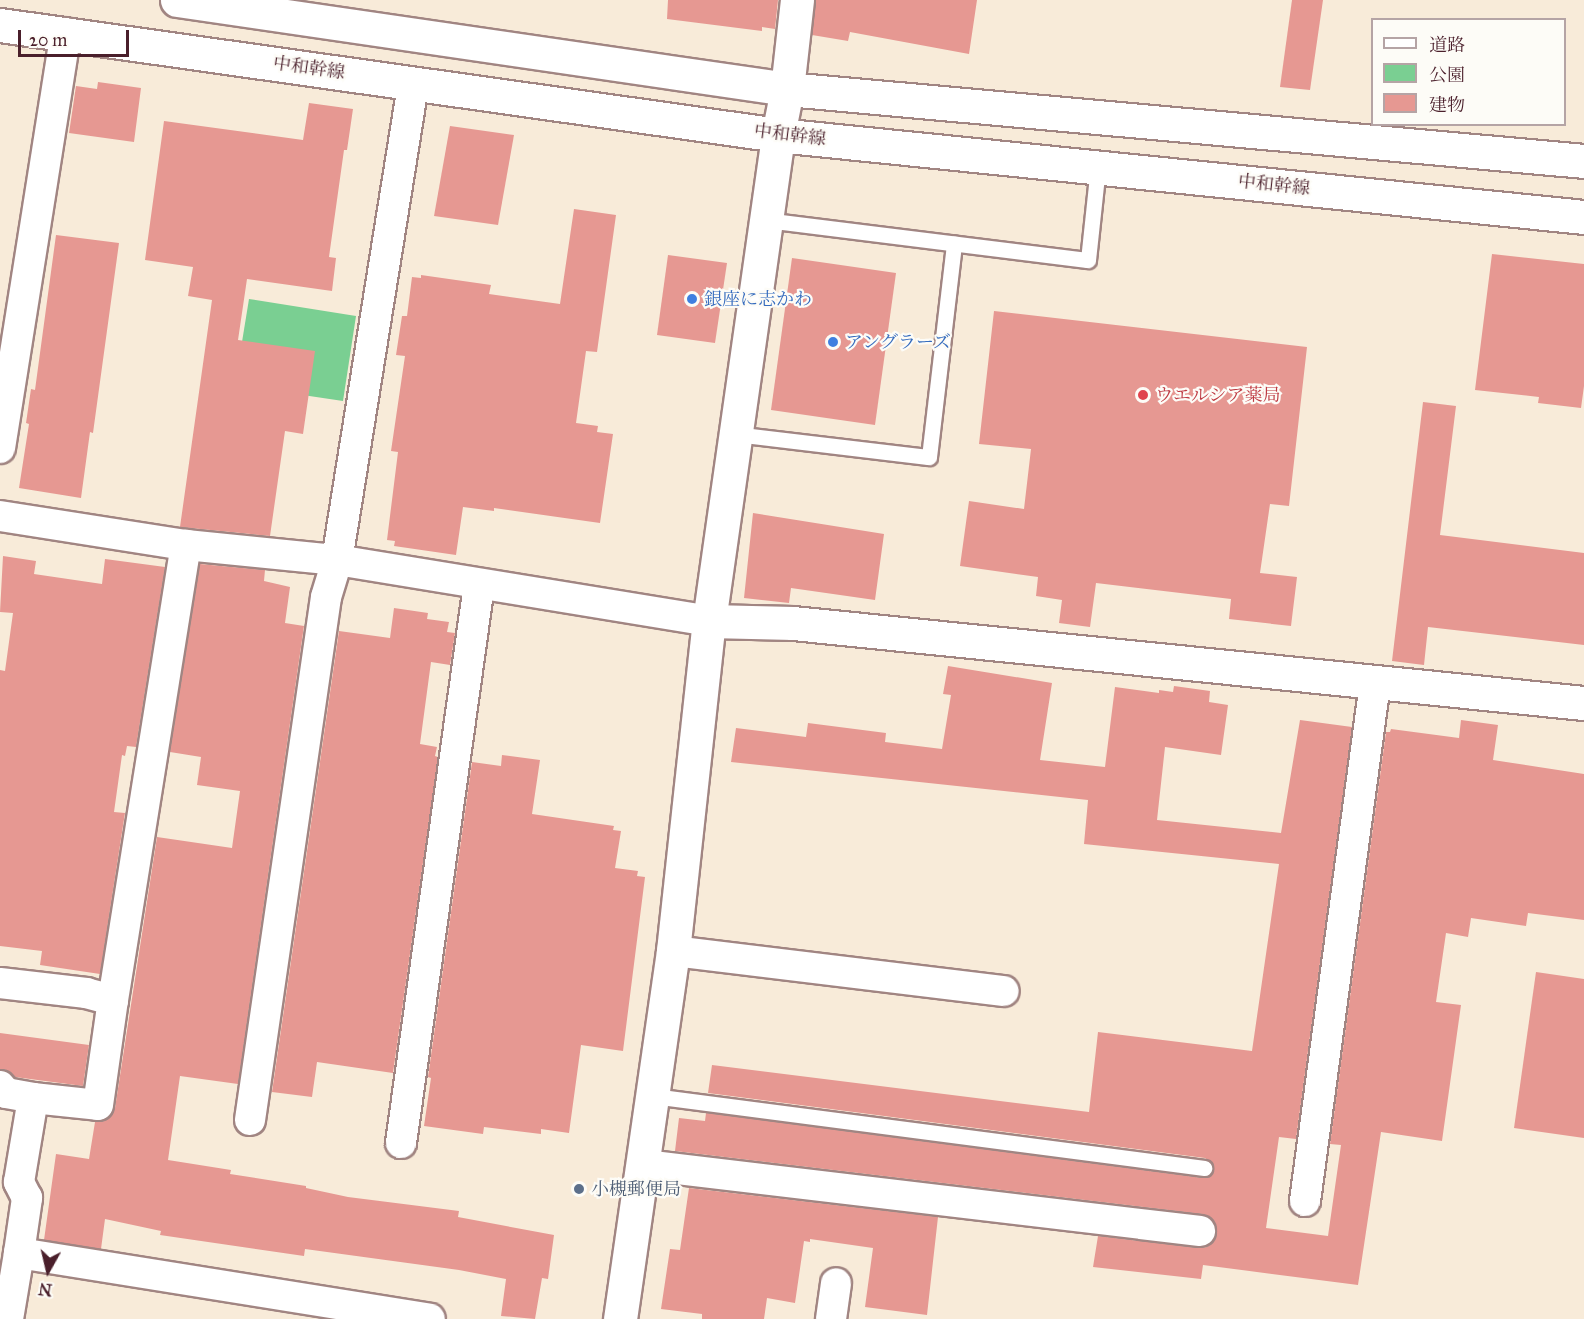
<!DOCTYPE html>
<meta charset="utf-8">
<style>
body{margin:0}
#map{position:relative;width:1584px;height:1319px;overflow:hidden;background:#f8ebd9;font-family:"IM FELL Great Primer","Noto Serif JP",serif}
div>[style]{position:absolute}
.green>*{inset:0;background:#7acf92}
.building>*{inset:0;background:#e69892}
.roads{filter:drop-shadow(2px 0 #a18582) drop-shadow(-2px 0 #a18582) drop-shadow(0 2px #a18582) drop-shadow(0 -2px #a18582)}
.lane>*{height:15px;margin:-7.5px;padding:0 7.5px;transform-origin:7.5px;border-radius:7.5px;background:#fff}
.street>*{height:30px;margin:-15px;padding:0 15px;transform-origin:15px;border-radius:15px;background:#fff}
.secondary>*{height:33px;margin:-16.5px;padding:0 16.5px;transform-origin:16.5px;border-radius:16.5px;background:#fff}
.primary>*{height:33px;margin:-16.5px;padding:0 16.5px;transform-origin:16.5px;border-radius:16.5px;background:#fff}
.dots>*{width:16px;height:16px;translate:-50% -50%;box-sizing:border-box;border:3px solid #fdfcf7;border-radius:50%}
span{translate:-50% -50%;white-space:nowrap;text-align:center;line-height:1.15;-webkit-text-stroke:4.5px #fdfcf7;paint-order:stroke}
.street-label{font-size:18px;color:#4a1f2b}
.shop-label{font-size:18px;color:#366cbe}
.left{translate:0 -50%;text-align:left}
.health-label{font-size:18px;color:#be3a42}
.service-label{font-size:18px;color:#4e5e75}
.legend{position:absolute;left:1371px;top:18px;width:195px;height:108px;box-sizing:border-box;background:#fdfcf7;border:2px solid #b5a4a5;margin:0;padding:8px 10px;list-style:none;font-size:18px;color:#4a1f2b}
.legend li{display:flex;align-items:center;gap:12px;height:30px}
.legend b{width:30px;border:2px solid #b5a4a5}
.north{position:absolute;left:18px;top:1241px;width:60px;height:60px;-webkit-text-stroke:4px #fdfcf7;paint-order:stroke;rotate:188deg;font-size:16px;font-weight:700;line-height:24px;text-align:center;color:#4a1f2b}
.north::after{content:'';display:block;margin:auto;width:21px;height:27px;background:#4a1f2b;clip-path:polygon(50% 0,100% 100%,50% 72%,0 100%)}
.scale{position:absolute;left:18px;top:30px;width:111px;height:27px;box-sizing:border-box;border:3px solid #4a1f2b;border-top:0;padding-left:8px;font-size:18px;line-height:21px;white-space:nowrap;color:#4a1f2b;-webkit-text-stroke:4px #fdfcf7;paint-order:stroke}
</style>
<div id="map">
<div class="green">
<i style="clip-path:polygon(249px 299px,356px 316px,343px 401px,235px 385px)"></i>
</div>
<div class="building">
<i style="clip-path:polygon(668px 0,778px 0,775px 29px,762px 27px,762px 31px,667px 19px)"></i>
<i style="clip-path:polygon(815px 0,977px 0,969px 54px,850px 32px,848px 41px,812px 35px)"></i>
<i style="clip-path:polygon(1292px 0,1323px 0,1310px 90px,1280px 87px)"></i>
<i style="clip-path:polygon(98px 82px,141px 88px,134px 142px,69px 133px,76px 86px,97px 89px)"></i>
<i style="clip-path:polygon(309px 103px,353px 109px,347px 150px,344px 150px,329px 257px,336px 258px,332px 291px,247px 279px,238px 340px,315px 351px,303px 434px,285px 431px,270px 536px,180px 527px,212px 300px,188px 296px,193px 267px,145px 260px,164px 121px,303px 140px)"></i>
<i style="clip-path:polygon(450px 126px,514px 135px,498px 225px,434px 216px)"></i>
<i style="clip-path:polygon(574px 209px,616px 215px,597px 352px,586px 351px,576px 423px,598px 426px,597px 432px,613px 434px,600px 523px,494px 508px,494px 511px,463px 507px,456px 555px,394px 546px,395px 541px,387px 540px,398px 452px,391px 451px,405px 356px,396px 355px,402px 316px,407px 316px,412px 277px,421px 278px,421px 275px,491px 285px,489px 294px,560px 304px)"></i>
<i style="clip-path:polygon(56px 235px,119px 243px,93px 433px,90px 432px,81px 498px,19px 488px,29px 424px,26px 423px,31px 389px,35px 390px)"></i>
<i style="clip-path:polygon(1492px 254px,1584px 264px,1584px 386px,1581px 408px,1538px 403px,1539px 397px,1475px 390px)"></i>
<i style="clip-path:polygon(668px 255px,727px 263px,715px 343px,657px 335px)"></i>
<i style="clip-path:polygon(792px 258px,896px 273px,875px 425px,771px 410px)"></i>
<i style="clip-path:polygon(994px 311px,1307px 347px,1289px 506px,1270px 504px,1260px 573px,1297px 577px,1291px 626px,1229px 619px,1231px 599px,1096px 583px,1090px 627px,1059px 623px,1062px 600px,1036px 596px,1038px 577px,960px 566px,969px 501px,1024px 509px,1031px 449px,979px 444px)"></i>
<i style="clip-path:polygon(1423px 402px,1456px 406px,1440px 535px,1584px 553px,1584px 645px,1428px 627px,1424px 665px,1392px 661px)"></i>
<i style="clip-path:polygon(753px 513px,884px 534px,875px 600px,791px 588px,789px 603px,744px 598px)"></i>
<i style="clip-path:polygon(3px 556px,36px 561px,34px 574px,102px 584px,105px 559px,165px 567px,136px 747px,127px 746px,125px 756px,122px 755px,114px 812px,125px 813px,100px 974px,40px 965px,42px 951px,0 946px,0 670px,5px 671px,13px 613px,0 612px)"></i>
<i style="clip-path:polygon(200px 564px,265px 570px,264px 581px,290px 587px,285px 623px,304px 626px,238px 1084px,180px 1076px,168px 1160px,231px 1170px,230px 1174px,306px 1186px,306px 1188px,348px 1197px,459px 1211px,458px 1217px,554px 1235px,548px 1279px,542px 1278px,535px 1319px,501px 1316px,506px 1279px,459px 1270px,305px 1249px,304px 1256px,160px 1235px,161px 1231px,105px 1219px,101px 1249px,44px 1240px,56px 1154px,89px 1159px,95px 1122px,105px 1121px,115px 1108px,157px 837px,232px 848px,240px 791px,197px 785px,201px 757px,170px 752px)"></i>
<i style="clip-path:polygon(394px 608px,428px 613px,427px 619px,449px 622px,447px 632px,455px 633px,450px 665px,431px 662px,420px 744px,437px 747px,435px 756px,438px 757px,393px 1073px,317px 1062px,312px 1097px,272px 1092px,339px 631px,390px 638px)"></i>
<i style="clip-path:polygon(948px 666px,1052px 683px,1040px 760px,1105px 767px,1115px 687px,1159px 693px,1159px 690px,1173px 692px,1174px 686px,1210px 691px,1209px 702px,1228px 705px,1221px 755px,1165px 747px,1157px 820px,1281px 833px,1300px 720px,1352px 727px,1296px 1139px,1279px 1137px,1266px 1228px,1328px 1236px,1341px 1145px,1330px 1144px,1386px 732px,1390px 732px,1391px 729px,1459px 738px,1461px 720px,1498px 725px,1493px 760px,1584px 774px,1584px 920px,1528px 913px,1526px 926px,1471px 918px,1468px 937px,1446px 933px,1436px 1002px,1461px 1005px,1442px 1141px,1381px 1132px,1358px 1285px,1203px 1265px,1201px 1279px,1093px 1267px,1098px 1236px,1198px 1248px,1207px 1247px,1214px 1241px,1216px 1225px,1211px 1218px,1202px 1214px,675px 1151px,679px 1118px,705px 1121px,706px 1113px,1203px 1178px,1212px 1173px,1213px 1164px,1205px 1158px,708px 1093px,712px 1065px,1089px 1112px,1098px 1032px,1252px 1051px,1279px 864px,1084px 844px,1088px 800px,731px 762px,736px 728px,806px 737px,808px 723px,886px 733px,885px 742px,942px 749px,951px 695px,943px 694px)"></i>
<i style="clip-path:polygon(502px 755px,540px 760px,532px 814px,614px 826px,613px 830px,621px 831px,615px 868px,638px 871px,637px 876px,645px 877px,623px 1051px,581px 1045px,569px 1133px,541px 1129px,541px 1134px,484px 1127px,483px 1134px,424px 1126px,431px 1078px,428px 1077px,472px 762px,501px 766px)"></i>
<i style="clip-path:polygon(1536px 972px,1584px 979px,1584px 1138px,1514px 1128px)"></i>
<i style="clip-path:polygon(0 1033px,89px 1045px,83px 1086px,15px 1077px,6px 1070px,0 1069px)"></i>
<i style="clip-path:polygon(689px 1188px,938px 1217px,927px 1315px,865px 1307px,873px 1248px,810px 1239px,810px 1242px,804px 1241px,795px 1303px,767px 1298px,764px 1319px,702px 1319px,702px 1314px,661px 1309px,670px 1249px,680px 1250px)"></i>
</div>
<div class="roads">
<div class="lane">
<i style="left:766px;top:220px;width:324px;rotate:7.1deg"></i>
<i style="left:1088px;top:260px;width:94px;rotate:-83.9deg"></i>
<i style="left:735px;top:434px;width:195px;rotate:6.8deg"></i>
<i style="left:929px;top:457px;width:215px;rotate:-83.3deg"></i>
<i style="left:653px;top:1096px;width:556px;rotate:7.44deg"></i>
</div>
<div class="street">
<i style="left:0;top:448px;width:420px;rotate:-81deg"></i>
<i style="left:0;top:516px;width:188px;rotate:8.9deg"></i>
<i style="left:186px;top:545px;width:152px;rotate:5.7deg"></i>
<i style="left:337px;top:560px;width:377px;rotate:9.3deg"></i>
<i style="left:673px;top:951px;width:333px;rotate:6.9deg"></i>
<i style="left:0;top:983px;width:87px;rotate:6.6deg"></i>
<i style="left:86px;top:993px;width:28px;rotate:15deg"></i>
<i style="left:113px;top:1000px;width:461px;rotate:-80.9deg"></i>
<i style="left:0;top:1086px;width:9px;rotate:49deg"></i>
<i style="left:6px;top:1093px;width:27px;rotate:10deg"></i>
<i style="left:250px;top:1120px;width:528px;rotate:-81.73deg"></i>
<i style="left:326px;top:597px;width:39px;rotate:-73deg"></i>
<i style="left:337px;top:560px;width:483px;rotate:-80.9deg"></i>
<i style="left:401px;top:1143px;width:563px;rotate:-82.04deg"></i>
<i style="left:644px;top:1165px;width:560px;rotate:6.77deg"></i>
<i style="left:1305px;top:1201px;width:523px;rotate:-82.3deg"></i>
<i style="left:19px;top:1253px;width:56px;rotate:-81.7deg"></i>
<i style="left:27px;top:1198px;width:18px;rotate:-117deg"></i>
<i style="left:19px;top:1182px;width:85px;rotate:-80.5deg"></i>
<i style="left:33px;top:1098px;width:65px;rotate:6.1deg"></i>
<i style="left:98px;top:1105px;width:106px;rotate:-81.9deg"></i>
<i style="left:8px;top:1319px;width:67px;rotate:-80.5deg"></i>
<i style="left:19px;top:1253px;width:416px;rotate:9.1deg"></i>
<i style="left:831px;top:1319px;width:36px;rotate:-82deg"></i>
</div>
<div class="secondary">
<i style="left:709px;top:621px;width:84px;rotate:1.4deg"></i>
<i style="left:793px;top:623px;width:795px;rotate:5.78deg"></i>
<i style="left:620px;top:1319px;width:372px;rotate:-81.8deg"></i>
<i style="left:673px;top:951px;width:332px;rotate:-83.8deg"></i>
<i style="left:709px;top:621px;width:491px;rotate:-81.9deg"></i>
<i style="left:778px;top:135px;width:47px;rotate:-78.9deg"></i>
<i style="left:787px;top:89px;width:90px;rotate:-83.6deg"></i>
</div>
<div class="primary">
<i style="left:177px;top:0;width:616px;rotate:8.3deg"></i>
<i style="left:787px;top:89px;width:800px;rotate:5.16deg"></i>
<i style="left:0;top:25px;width:786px;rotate:8.05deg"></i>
<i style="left:778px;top:135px;width:810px;rotate:5.81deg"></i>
</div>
</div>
<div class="dots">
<i style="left:692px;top:299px;background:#3f7fe0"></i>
<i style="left:833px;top:342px;background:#3f7fe0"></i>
<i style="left:1143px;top:395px;background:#e0444e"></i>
<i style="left:579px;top:1189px;background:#5c6f8a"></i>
</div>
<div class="street-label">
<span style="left:309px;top:68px;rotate:8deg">中和幹線</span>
<span style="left:790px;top:135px;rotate:7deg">中和幹線</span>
<span style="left:1274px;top:185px;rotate:6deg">中和幹線</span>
</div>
<div class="shop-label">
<span class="left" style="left:704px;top:299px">銀座に志かわ</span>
<span class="left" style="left:845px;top:342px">アングラーズ</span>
</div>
<div class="health-label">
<span class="left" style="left:1155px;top:395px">ウエルシア薬局</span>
</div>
<div class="service-label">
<span class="left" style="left:591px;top:1189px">小槻郵便局</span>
</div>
<ul class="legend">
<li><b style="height:8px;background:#fff"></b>道路</li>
<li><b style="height:16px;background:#7acf92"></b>公園</li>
<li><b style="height:16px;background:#e69892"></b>建物</li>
</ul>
<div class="north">N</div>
<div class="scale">20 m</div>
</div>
